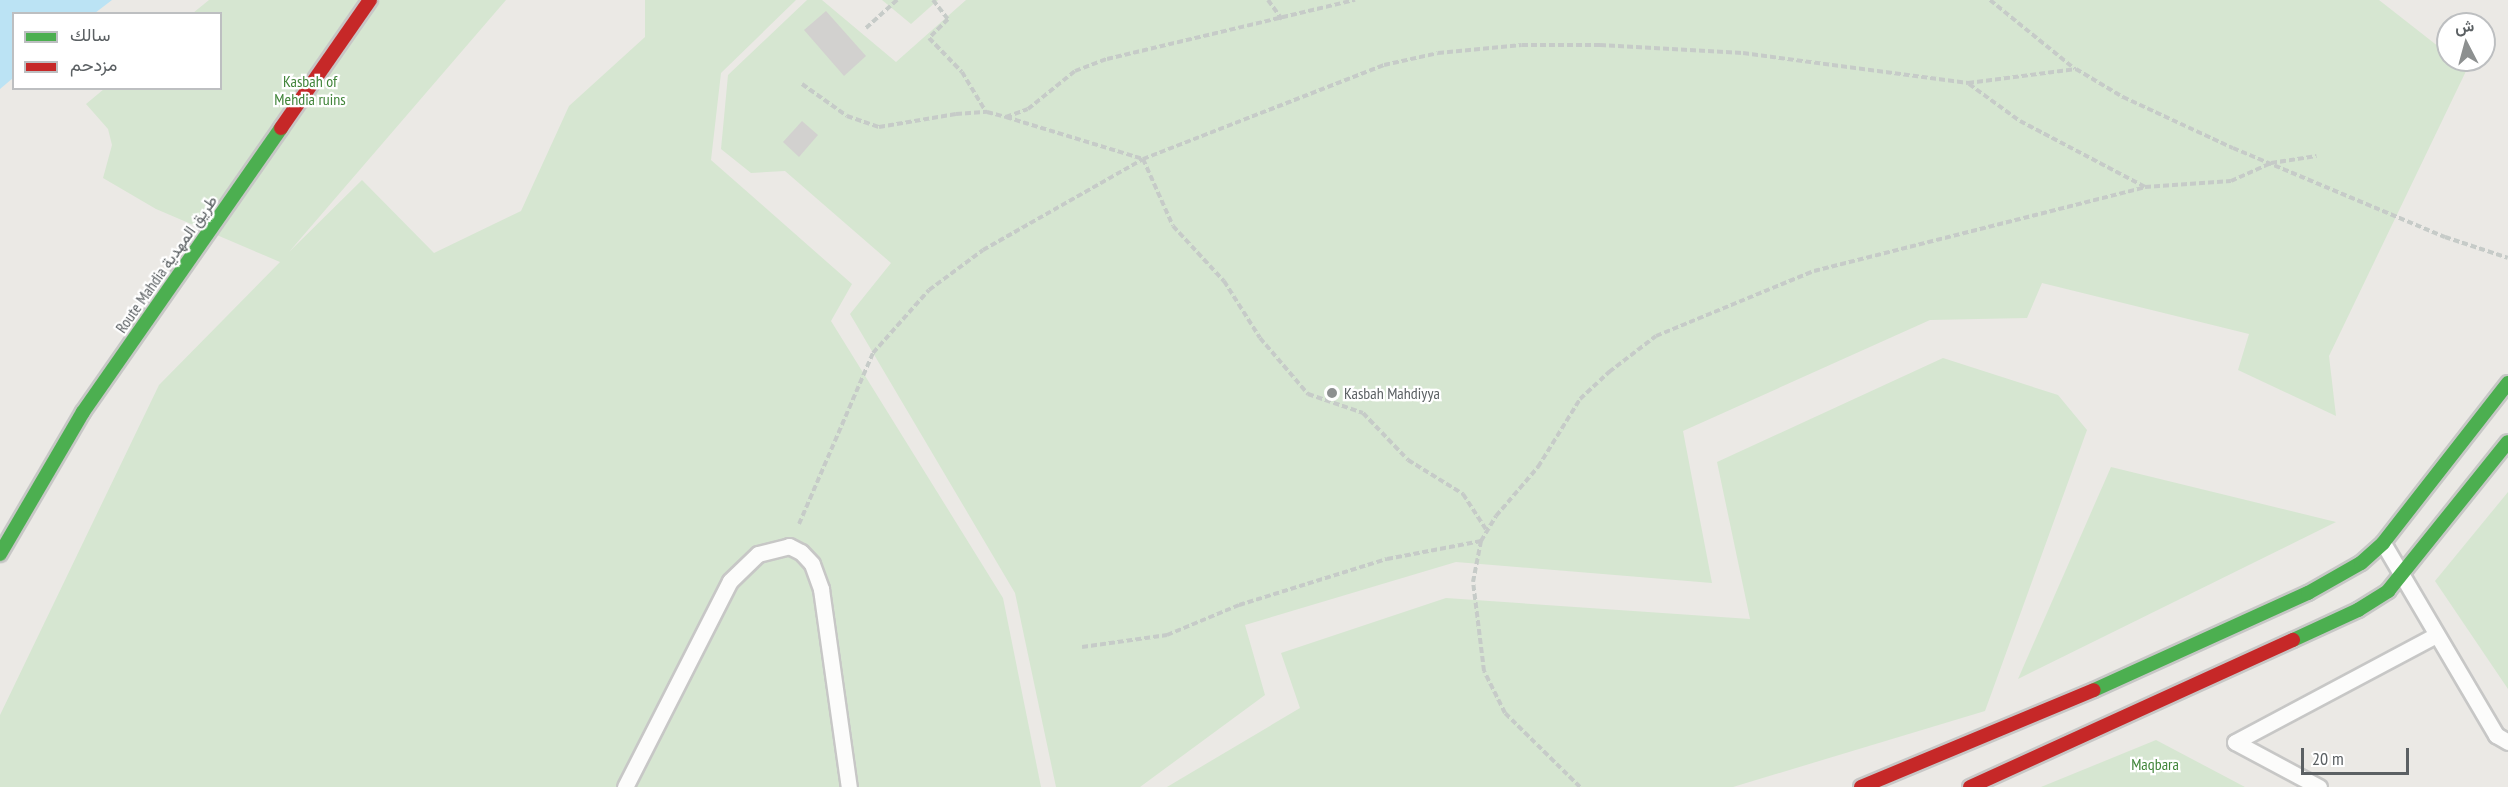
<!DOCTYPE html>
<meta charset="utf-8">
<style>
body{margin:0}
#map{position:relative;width:2508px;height:787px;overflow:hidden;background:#ebe9e5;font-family:"PT Sans Narrow",Vazirmatn,sans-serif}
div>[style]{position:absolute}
.green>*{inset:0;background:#d6e6d1}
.water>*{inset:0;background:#bbe3f4}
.building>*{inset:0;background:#d2d1cf}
.path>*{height:4px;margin-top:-2px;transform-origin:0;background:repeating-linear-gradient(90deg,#c6cbc8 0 6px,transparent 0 9px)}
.roads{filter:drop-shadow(2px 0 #c7c7c6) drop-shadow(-2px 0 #c7c7c6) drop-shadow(0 2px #c7c7c6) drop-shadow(0 -2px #c7c7c6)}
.lane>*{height:15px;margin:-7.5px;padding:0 7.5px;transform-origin:7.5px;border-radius:7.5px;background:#fcfcfb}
.fast>*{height:14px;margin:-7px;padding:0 7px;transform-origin:7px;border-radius:7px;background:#4caf50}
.jam>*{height:14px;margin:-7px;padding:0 7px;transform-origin:7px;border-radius:7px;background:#c62828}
.dots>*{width:16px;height:16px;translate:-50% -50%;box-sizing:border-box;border:3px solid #fff;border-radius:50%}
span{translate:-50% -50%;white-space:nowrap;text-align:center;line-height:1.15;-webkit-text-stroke:4.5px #fff;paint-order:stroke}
.park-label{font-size:16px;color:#408439}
.street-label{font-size:16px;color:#5b6063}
.poi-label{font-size:16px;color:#5b6063}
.left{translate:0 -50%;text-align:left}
.legend{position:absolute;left:12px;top:12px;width:210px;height:78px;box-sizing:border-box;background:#fff;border:2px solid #bdbfc1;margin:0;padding:8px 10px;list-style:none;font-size:18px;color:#5b6063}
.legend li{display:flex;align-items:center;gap:12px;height:30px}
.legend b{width:30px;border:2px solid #bdbfc1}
.north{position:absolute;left:2436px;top:12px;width:60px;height:60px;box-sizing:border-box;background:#fff;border:2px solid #bdbfc1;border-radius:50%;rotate:354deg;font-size:16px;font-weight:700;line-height:24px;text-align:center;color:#5b6063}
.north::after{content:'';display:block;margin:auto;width:21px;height:27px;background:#8d9090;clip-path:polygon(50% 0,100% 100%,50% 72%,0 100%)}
.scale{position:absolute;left:2301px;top:748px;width:108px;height:27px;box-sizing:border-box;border:3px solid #5b6063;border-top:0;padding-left:8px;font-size:18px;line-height:21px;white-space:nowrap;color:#5b6063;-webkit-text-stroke:4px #fff;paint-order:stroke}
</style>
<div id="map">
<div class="green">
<i style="clip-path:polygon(209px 0,506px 0,289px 252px,362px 180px,434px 253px,521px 211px,569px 106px,645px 37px,645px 0,796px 0,721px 73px,711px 160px,852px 284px,831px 321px,1003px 598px,1041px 787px,0 787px,0 715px,159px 385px,280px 262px,156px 209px,103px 178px,112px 145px,108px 129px,86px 104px,104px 89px,220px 88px,220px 14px,193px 13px)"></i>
<i style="clip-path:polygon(807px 0,822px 0,896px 62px,966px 0,2379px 0,2448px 54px,2448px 60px,2455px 60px,2467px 69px,2329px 356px,2336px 416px,2238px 370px,2249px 334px,2042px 283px,2027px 318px,1930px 320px,1683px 431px,1712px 583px,1456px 562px,1245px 625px,1265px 695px,1140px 787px,1056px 787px,1015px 593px,850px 314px,891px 263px,785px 171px,751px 173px,721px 149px,728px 75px)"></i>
<i style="clip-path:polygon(882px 0,938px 0,911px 24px)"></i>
<i style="clip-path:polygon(1943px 358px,2058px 395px,2087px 430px,1985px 711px,1733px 787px,1167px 787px,1300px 708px,1281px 653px,1446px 598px,1750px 619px,1717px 462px)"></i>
<i style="clip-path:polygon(2111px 467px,2336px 522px,2018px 679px)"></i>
<i style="clip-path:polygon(2508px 492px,2508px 689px,2435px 581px)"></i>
<i style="clip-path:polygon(2156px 740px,2245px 787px,2041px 787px)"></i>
</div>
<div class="water">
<i style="clip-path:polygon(0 0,112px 0,95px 13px,14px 14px,13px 78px,0 89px)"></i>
</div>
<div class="building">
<i style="clip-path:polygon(826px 11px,866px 56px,844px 76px,804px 30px)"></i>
<i style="clip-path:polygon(802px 121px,818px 135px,799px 157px,783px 142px)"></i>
</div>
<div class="path">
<i style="left:933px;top:0;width:24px;rotate:52deg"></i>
<i style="left:948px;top:19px;width:27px;rotate:135deg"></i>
<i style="left:929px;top:38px;width:47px;rotate:45.9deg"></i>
<i style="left:962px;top:72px;width:47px;rotate:59deg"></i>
<i style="left:1268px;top:0;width:24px;rotate:54deg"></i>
<i style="left:1990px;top:0;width:109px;rotate:39.1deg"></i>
<i style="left:866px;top:28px;width:42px;rotate:-42.1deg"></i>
<i style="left:802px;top:84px;width:55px;rotate:35.4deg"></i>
<i style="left:847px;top:116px;width:34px;rotate:19deg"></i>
<i style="left:879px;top:127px;width:78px;rotate:-9.6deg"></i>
<i style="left:956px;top:114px;width:31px;rotate:-4deg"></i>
<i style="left:987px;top:112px;width:20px;rotate:15deg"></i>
<i style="left:1006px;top:117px;width:23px;rotate:-20deg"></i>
<i style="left:1028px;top:109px;width:60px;rotate:-39deg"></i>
<i style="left:1075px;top:71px;width:34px;rotate:-21deg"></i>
<i style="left:1107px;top:59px;width:255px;rotate:-13.4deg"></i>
<i style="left:1969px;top:84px;width:63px;rotate:36deg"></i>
<i style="left:2020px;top:121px;width:141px;rotate:27.8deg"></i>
<i style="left:1006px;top:117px;width:143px;rotate:17deg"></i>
<i style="left:1143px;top:159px;width:73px;rotate:65.9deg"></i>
<i style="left:1173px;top:226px;width:75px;rotate:47.2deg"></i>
<i style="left:1224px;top:281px;width:67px;rotate:57.7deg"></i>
<i style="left:1260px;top:338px;width:74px;rotate:49.4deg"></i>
<i style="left:1308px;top:394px;width:58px;rotate:19.1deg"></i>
<i style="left:1363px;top:413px;width:65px;rotate:46.2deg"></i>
<i style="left:1408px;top:460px;width:65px;rotate:31.7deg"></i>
<i style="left:1463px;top:494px;width:44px;rotate:57deg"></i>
<i style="left:799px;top:524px;width:186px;rotate:-66.6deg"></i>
<i style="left:873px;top:353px;width:84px;rotate:-48.4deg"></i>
<i style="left:929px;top:290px;width:67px;rotate:-36.5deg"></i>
<i style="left:983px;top:250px;width:184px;rotate:-29.6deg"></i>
<i style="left:1143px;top:159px;width:259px;rotate:-21.3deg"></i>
<i style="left:1384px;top:65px;width:55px;rotate:-12.5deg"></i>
<i style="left:1438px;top:53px;width:84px;rotate:-5.4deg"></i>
<i style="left:1522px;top:45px;width:78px"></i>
<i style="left:1600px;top:45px;width:143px;rotate:3.2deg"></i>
<i style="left:1743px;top:53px;width:227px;rotate:7.6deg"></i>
<i style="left:1968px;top:83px;width:109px;rotate:-7.4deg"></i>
<i style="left:2076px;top:69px;width:55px;rotate:30.8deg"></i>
<i style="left:2123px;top:97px;width:121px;rotate:24.9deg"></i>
<i style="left:2233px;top:148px;width:230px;rotate:22.8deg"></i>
<i style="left:2445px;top:237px;width:66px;rotate:18.4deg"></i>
<i style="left:1082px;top:647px;width:86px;rotate:-8deg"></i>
<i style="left:1167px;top:635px;width:78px;rotate:-22.6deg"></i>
<i style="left:1239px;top:605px;width:155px;rotate:-17.3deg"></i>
<i style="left:1387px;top:559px;width:96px;rotate:-10.8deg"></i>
<i style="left:1580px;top:787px;width:105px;rotate:-135.4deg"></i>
<i style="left:1505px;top:713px;width:47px;rotate:-116.6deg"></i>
<i style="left:1484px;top:671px;width:90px;rotate:-97deg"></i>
<i style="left:1473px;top:582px;width:42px;rotate:-79deg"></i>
<i style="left:1481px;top:541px;width:29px;rotate:-59deg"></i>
<i style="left:1496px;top:516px;width:65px;rotate:-49.4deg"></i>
<i style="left:1538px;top:467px;width:80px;rotate:-58.3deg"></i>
<i style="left:1580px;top:399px;width:40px;rotate:-43deg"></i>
<i style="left:1609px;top:372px;width:59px;rotate:-37.5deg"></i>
<i style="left:1656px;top:336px;width:171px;rotate:-22.4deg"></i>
<i style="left:1814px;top:271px;width:341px;rotate:-14.2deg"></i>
<i style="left:2145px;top:187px;width:86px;rotate:-4deg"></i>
<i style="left:2231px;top:181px;width:44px;rotate:-24.2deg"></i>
<i style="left:2271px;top:163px;width:46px;rotate:-8.8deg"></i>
</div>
<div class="roads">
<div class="lane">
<i style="left:2383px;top:543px;width:223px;rotate:59.5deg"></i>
<i style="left:2496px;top:735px;width:14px;rotate:30deg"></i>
<i style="left:625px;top:787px;width:231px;rotate:-63deg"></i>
<i style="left:730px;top:581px;width:39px;rotate:-44deg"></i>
<i style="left:758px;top:554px;width:32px;rotate:-14deg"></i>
<i style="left:789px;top:546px;width:13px;rotate:27deg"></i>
<i style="left:801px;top:552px;width:16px;rotate:47deg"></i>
<i style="left:812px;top:564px;width:27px;rotate:70deg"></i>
<i style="left:821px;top:589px;width:200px;rotate:82deg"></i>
<i style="left:2319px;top:787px;width:95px;rotate:-151.8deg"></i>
<i style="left:2235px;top:742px;width:228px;rotate:-28deg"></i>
</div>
<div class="fast">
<i style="left:0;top:554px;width:164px;rotate:-59.7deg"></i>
<i style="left:83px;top:412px;width:346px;rotate:-55.1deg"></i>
<i style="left:2293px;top:640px;width:72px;rotate:-24.8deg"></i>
<i style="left:2358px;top:610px;width:36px;rotate:-32deg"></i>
<i style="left:2388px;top:591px;width:191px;rotate:-51.2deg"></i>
<i style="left:2094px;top:690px;width:235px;rotate:-24.4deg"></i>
<i style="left:2308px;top:593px;width:61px;rotate:-29.5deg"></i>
<i style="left:2361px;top:563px;width:30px;rotate:-42deg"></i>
<i style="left:2383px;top:543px;width:203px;rotate:-52deg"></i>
</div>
<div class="jam">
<i style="left:281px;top:128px;width:156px;rotate:-55.2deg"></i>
<i style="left:1861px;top:787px;width:252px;rotate:-22.6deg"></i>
<i style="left:1970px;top:787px;width:355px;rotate:-24.5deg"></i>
</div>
</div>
<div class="dots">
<i style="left:1332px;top:393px;background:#8d9090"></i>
</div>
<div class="park-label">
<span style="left:310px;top:90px">Kasbah of<br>Mehdia ruins</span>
<span style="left:2155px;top:764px">Maqbara</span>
</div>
<div class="street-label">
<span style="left:166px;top:264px;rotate:-55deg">Route Mahdia طريق المهدية</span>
</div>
<div class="poi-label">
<span class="left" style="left:1344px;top:393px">Kasbah Mahdiyya</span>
</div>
<ul class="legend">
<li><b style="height:8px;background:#4caf50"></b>سالك</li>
<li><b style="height:8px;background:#c62828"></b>مزدحم</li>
</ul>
<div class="north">ش</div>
<div class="scale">20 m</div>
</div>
